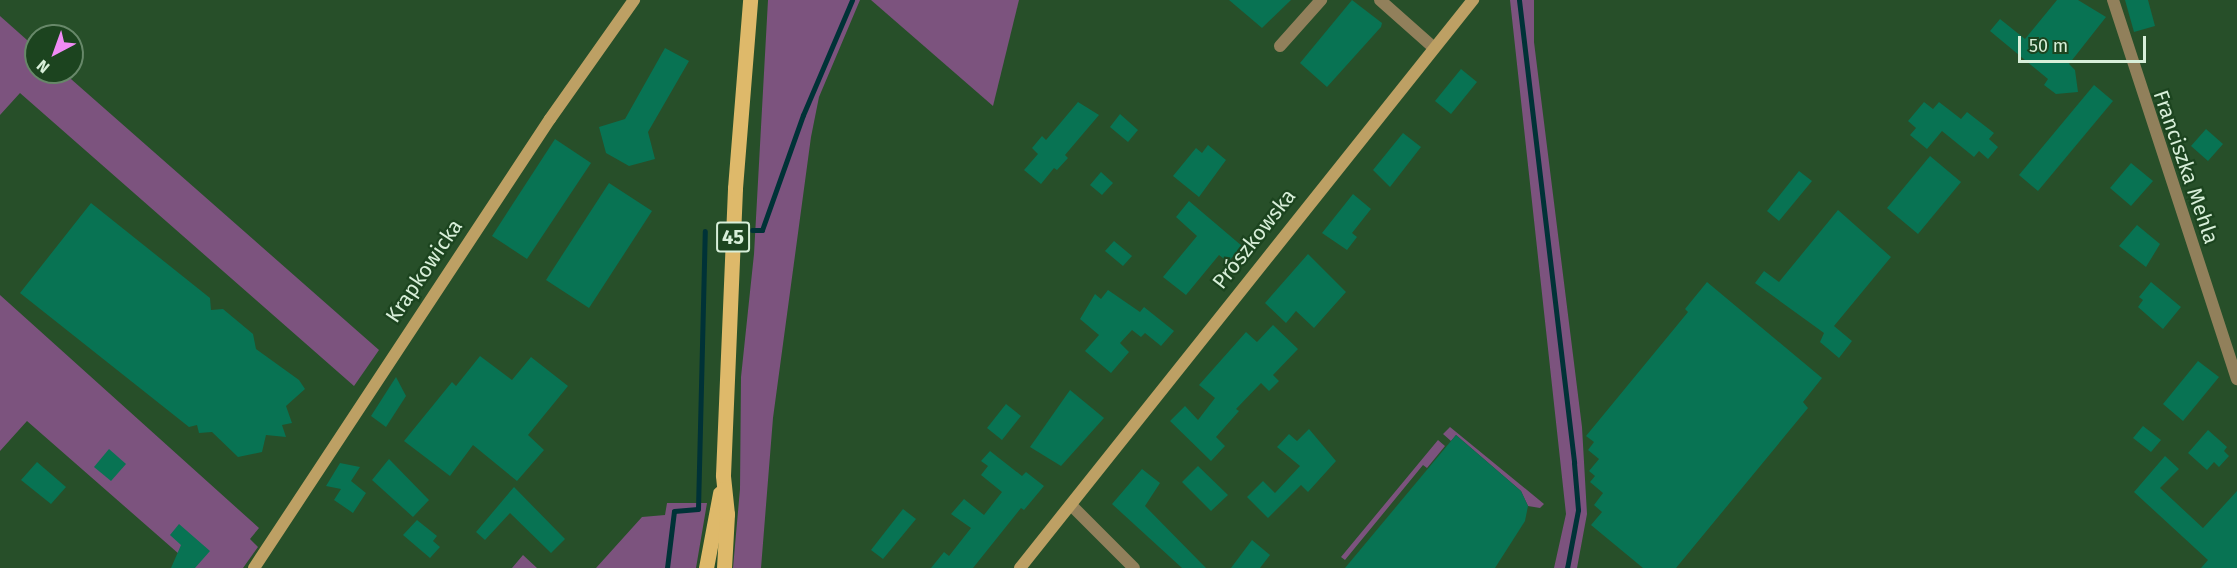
<!DOCTYPE html>
<meta charset="utf-8">
<style>
body{margin:0}
#map{position:relative;width:2237px;height:568px;overflow:hidden;background:#274f29;font-family:"Fira Sans",sans-serif}
div>[style]{position:absolute}
.green>*{inset:0;background:#7c537e}
.stream>*{height:5px;margin:-2.5px;padding:0 2.5px;transform-origin:2.5px;border-radius:2.5px;background:#003237}
.building>*{inset:0;background:#087353}
.street>*{height:12px;margin:-6px;padding:0 6px;transform-origin:6px;border-radius:6px;background:#91805b}
.secondary>*{height:12px;margin:-6px;padding:0 6px;transform-origin:6px;border-radius:6px;background:#bda064}
.primary>*{height:15px;margin:-7.5px;padding:0 7.5px;transform-origin:7.5px;border-radius:7.5px;background:#deb96a}
span{translate:-50% -50%;white-space:nowrap;text-align:center;line-height:1.15;-webkit-text-stroke:4.5px #1c441f;paint-order:stroke}
.shield-label span{padding:2px 4px;background:#1c441f;border:2px solid;border-radius:4px;-webkit-text-stroke-width:0}
.shield-label{font-size:20px;color:#d8efd9;font-weight:700}
.street-label{font-size:21px;color:#d8efd9}
.north{position:absolute;left:24px;top:24px;width:60px;height:60px;box-sizing:border-box;background:#1c441f;border:2px solid #678869;border-radius:50%;rotate:221deg;font-size:16px;font-weight:700;line-height:24px;text-align:center;color:#d8efd9}
.north::after{content:'';display:block;margin:auto;width:21px;height:27px;background:#f08bf5;clip-path:polygon(50% 0,100% 100%,50% 72%,0 100%)}
.scale{position:absolute;left:2018px;top:36px;width:128px;height:27px;box-sizing:border-box;border:3px solid #d8efd9;border-top:0;padding-left:8px;font-size:18px;line-height:21px;white-space:nowrap;color:#d8efd9;-webkit-text-stroke:4px #1c441f;paint-order:stroke}
</style>
<div id="map">
<div class="green">
<i style="clip-path:polygon(768px 0,860px 0,819px 97px,811px 137px,773px 418px,761px 568px,733px 568px,740px 489px,741px 377px,754px 254px)"></i>
<i style="clip-path:polygon(871px 0,1019px 0,993px 106px)"></i>
<i style="clip-path:polygon(1510px 0,1534px 0,1534px 42px,1582px 427px,1587px 514px,1577px 568px,1554px 568px,1566px 514px)"></i>
<i style="clip-path:polygon(0 16px,36px 48px,36px 72px,63px 72px,379px 350px,354px 386px,20px 93px,0 115px)"></i>
<i style="clip-path:polygon(0 295px,259px 528px,250px 539px,258px 547px,243px 568px,195px 568px,27px 421px,0 451px)"></i>
<i style="clip-path:polygon(1450px 427px,1544px 504px,1540px 508px,1528px 506px,1521px 491px,1456px 435px,1451px 441px,1443px 434px)"></i>
<i style="clip-path:polygon(1438px 440px,1445px 446px,1427px 468px,1423px 465px,1345px 560px,1341px 557px)"></i>
<i style="clip-path:polygon(667px 503px,707px 503px,696px 568px,596px 568px,642px 517px,665px 515px)"></i>
<i style="clip-path:polygon(523px 555px,537px 568px,538px 568px,512px 568px)"></i>
</div>
<div class="stream">
<i style="left:1519px;top:0;width:466px;rotate:83.2deg"></i>
<i style="left:1574px;top:463px;width:47px;rotate:85.1deg"></i>
<i style="left:1578px;top:510px;width:59px;rotate:100.7deg"></i>
<i style="left:752px;top:230px;width:10px"></i>
<i style="left:762px;top:230px;width:122px;rotate:-70.4deg"></i>
<i style="left:803px;top:115px;width:125px;rotate:-66.9deg"></i>
<i style="left:667px;top:568px;width:57px;rotate:-83deg"></i>
<i style="left:674px;top:511px;width:24px;rotate:-5deg"></i>
<i style="left:698px;top:509px;width:278px;rotate:-88.6deg"></i>
</div>
<div class="building">
<i style="clip-path:polygon(1229px 0,1291px 0,1262px 28px)"></i>
<i style="clip-path:polygon(1352px 0,1382px 23px,1381px 27px,1327px 87px,1300px 63px)"></i>
<i style="clip-path:polygon(2057px 0,2078px 0,2106px 17px,2069px 64px,2075px 70px,2078px 92px,2056px 94px,2044px 85px,2048px 79px,1990px 31px,2000px 19px,2025px 39px)"></i>
<i style="clip-path:polygon(2125px 0,2148px 0,2155px 26px,2134px 32px)"></i>
<i style="clip-path:polygon(665px 48px,689px 61px,648px 132px,655px 159px,629px 166px,606px 153px,599px 127px,625px 119px)"></i>
<i style="clip-path:polygon(1461px 69px,1477px 82px,1451px 114px,1435px 101px)"></i>
<i style="clip-path:polygon(2094px 85px,2113px 101px,2038px 191px,2019px 175px)"></i>
<i style="clip-path:polygon(1078px 102px,1099px 115px,1065px 155px,1068px 158px,1057px 170px,1054px 168px,1041px 184px,1024px 170px,1038px 154px,1032px 148px,1042px 136px,1046px 140px)"></i>
<i style="clip-path:polygon(1924px 102px,1933px 109px,1939px 102px,1961px 119px,1967px 112px,1994px 133px,1989px 139px,1998px 147px,1988px 159px,1979px 151px,1974px 157px,1942px 131px,1927px 149px,1910px 135px,1916px 128px,1908px 121px)"></i>
<i style="clip-path:polygon(1120px 114px,1138px 130px,1128px 142px,1110px 127px)"></i>
<i style="clip-path:polygon(2206px 129px,2223px 144px,2208px 161px,2191px 146px)"></i>
<i style="clip-path:polygon(1403px 133px,1421px 147px,1390px 187px,1373px 170px)"></i>
<i style="clip-path:polygon(555px 139px,591px 163px,527px 259px,492px 236px)"></i>
<i style="clip-path:polygon(1208px 145px,1226px 160px,1199px 197px,1173px 176px,1196px 148px,1202px 153px)"></i>
<i style="clip-path:polygon(1930px 156px,1961px 182px,1918px 234px,1887px 208px)"></i>
<i style="clip-path:polygon(2131px 163px,2153px 181px,2131px 206px,2110px 188px)"></i>
<i style="clip-path:polygon(1799px 171px,1812px 181px,1779px 221px,1767px 211px)"></i>
<i style="clip-path:polygon(1101px 172px,1113px 183px,1102px 195px,1090px 185px)"></i>
<i style="clip-path:polygon(609px 183px,652px 211px,589px 308px,546px 280px)"></i>
<i style="clip-path:polygon(1353px 194px,1371px 209px,1352px 233px,1357px 237px,1347px 250px,1322px 233px)"></i>
<i style="clip-path:polygon(1189px 201px,1242px 246px,1228px 262px,1219px 255px,1186px 295px,1163px 277px,1197px 236px,1176px 217px)"></i>
<i style="clip-path:polygon(91px 203px,210px 298px,211px 310px,223px 309px,253px 334px,256px 349px,299px 380px,305px 389px,286px 406px,292px 423px,282px 425px,286px 437px,266px 435px,262px 452px,238px 457px,212px 432px,199px 433px,197px 425px,189px 427px,20px 293px)"></i>
<i style="clip-path:polygon(1838px 210px,1891px 257px,1834px 326px,1852px 341px,1839px 358px,1820px 342px,1824px 333px,1755px 283px,1764px 271px,1779px 282px)"></i>
<i style="clip-path:polygon(2137px 225px,2160px 244px,2146px 267px,2119px 246px)"></i>
<i style="clip-path:polygon(1114px 241px,1132px 256px,1123px 266px,1105px 251px)"></i>
<i style="clip-path:polygon(1308px 254px,1346px 292px,1314px 328px,1296px 311px,1286px 323px,1265px 303px)"></i>
<i style="clip-path:polygon(1707px 282px,1822px 378px,1803px 402px,1808px 408px,1676px 568px,1643px 568px,1591px 525px,1602px 512px,1594px 505px,1603px 493px,1590px 482px,1595px 476px,1589px 471px,1599px 459px,1588px 450px,1594px 442px,1586px 436px,1688px 312px,1685px 309px)"></i>
<i style="clip-path:polygon(2151px 282px,2181px 307px,2163px 329px,2138px 307px,2143px 300px,2139px 297px)"></i>
<i style="clip-path:polygon(1108px 290px,1140px 312px,1144px 307px,1174px 331px,1161px 346px,1145px 333px,1141px 337px,1132px 330px,1120px 343px,1129px 352px,1111px 373px,1085px 351px,1099px 335px,1080px 319px,1095px 294px,1101px 299px)"></i>
<i style="clip-path:polygon(1273px 325px,1298px 349px,1273px 375px,1279px 381px,1269px 391px,1261px 383px,1236px 409px,1239px 411px,1216px 437px,1225px 446px,1211px 461px,1170px 421px,1185px 406px,1198px 420px,1215px 398px,1199px 385px,1246px 332px,1257px 342px)"></i>
<i style="clip-path:polygon(480px 356px,512px 380px,531px 357px,568px 386px,528px 435px,544px 450px,517px 481px,473px 445px,450px 476px,404px 441px,452px 382px,456px 386px)"></i>
<i style="clip-path:polygon(2198px 361px,2219px 377px,2183px 421px,2163px 404px)"></i>
<i style="clip-path:polygon(396px 377px,406px 396px,386px 427px,371px 416px)"></i>
<i style="clip-path:polygon(1070px 390px,1104px 418px,1061px 466px,1030px 447px)"></i>
<i style="clip-path:polygon(1006px 404px,1021px 416px,1002px 440px,987px 428px)"></i>
<i style="clip-path:polygon(2143px 426px,2161px 440px,2151px 452px,2133px 438px)"></i>
<i style="clip-path:polygon(1309px 429px,1336px 461px,1308px 492px,1301px 485px,1268px 518px,1247px 497px,1263px 481px,1275px 493px,1300px 466px,1277px 447px,1289px 434px,1297px 441px)"></i>
<i style="clip-path:polygon(2208px 430px,2227px 447px,2224px 451px,2229px 456px,2219px 467px,2214px 462px,2207px 470px,2188px 453px)"></i>
<i style="clip-path:polygon(1456px 435px,1521px 491px,1528px 506px,1525px 521px,1495px 568px,1345px 568px)"></i>
<i style="clip-path:polygon(109px 449px,126px 464px,111px 481px,94px 467px)"></i>
<i style="clip-path:polygon(990px 451px,1022px 476px,1026px 472px,1044px 486px,1024px 510px,1021px 508px,973px 568px,931px 568px,944px 552px,949px 556px,971px 528px,951px 514px,964px 499px,984px 515px,1002px 492px,981px 475px,988px 466px,981px 461px)"></i>
<i style="clip-path:polygon(2165px 456px,2179px 469px,2160px 488px,2203px 528px,2237px 491px,2237px 568px,2201px 568px,2208px 560px,2134px 492px)"></i>
<i style="clip-path:polygon(389px 459px,429px 500px,413px 517px,372px 480px)"></i>
<i style="clip-path:polygon(37px 462px,66px 487px,51px 504px,21px 480px)"></i>
<i style="clip-path:polygon(340px 463px,360px 467px,351px 481px,366px 493px,353px 513px,334px 500px,341px 489px,326px 486px)"></i>
<i style="clip-path:polygon(1198px 466px,1228px 495px,1211px 511px,1182px 482px)"></i>
<i style="clip-path:polygon(1142px 469px,1160px 483px,1145px 506px,1206px 568px,1182px 568px,1112px 504px)"></i>
<i style="clip-path:polygon(514px 487px,565px 539px,551px 553px,510px 513px,485px 540px,476px 532px)"></i>
<i style="clip-path:polygon(903px 509px,916px 519px,883px 559px,871px 550px)"></i>
<i style="clip-path:polygon(417px 520px,437px 536px,433px 541px,440px 547px,430px 558px,403px 535px)"></i>
<i style="clip-path:polygon(179px 524px,210px 551px,195px 568px,171px 568px,181px 545px,170px 535px)"></i>
<i style="clip-path:polygon(1252px 540px,1270px 555px,1260px 568px,1231px 568px)"></i>
</div>
<div class="street">
<i style="left:1380px;top:0;width:72px;rotate:41.6deg"></i>
<i style="left:2113px;top:0;width:399px;rotate:71.9deg"></i>
<i style="left:1280px;top:46px;width:62px;rotate:-48.3deg"></i>
<i style="left:1071px;top:505px;width:89px;rotate:45deg"></i>
</div>
<div class="secondary">
<i style="left:254px;top:568px;width:538px;rotate:-56.61deg"></i>
<i style="left:550px;top:119px;width:146px;rotate:-54.8deg"></i>
<i style="left:1020px;top:568px;width:727px;rotate:-51.43deg"></i>
</div>
<div class="primary">
<i style="left:706px;top:568px;width:76px;rotate:-79.4deg"></i>
<i style="left:724px;top:568px;width:54px;rotate:-86.8deg"></i>
<i style="left:727px;top:514px;width:39px;rotate:-96deg"></i>
<i style="left:723px;top:475px;width:287px;rotate:-87.6deg"></i>
<i style="left:735px;top:188px;width:189px;rotate:-85.4deg"></i>
</div>
<div class="shield-label">
<span style="left:733px;top:237px">45</span>
</div>
<div class="street-label">
<span style="left:2186px;top:167px;rotate:71deg">Franciszka Mehla</span>
<span style="left:1254px;top:239px;rotate:-52deg">Prószkowska</span>
<span style="left:424px;top:271px;rotate:-56deg">Krapkowicka</span>
</div>
<div class="north">N</div>
<div class="scale">50 m</div>
</div>
